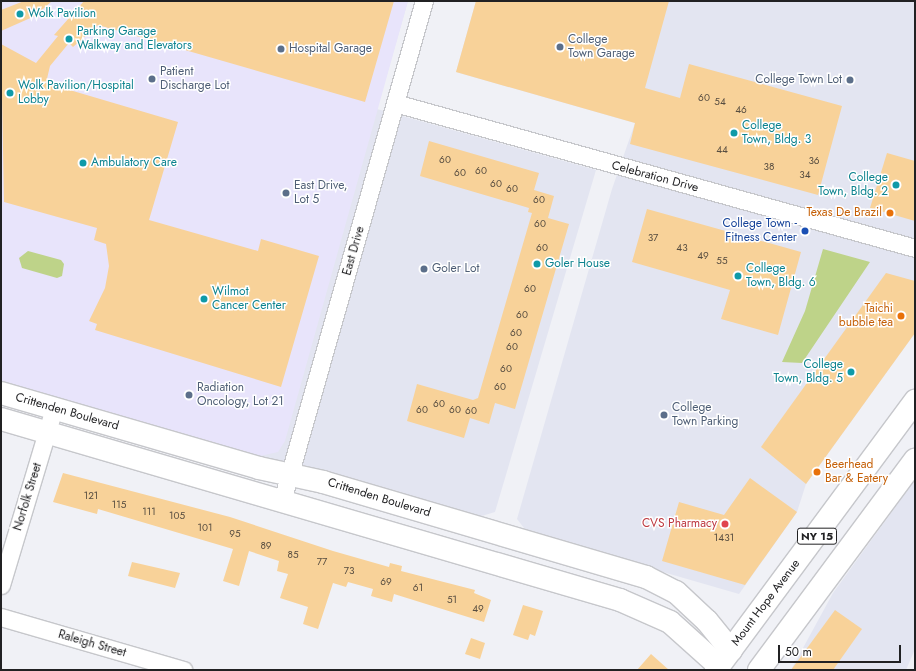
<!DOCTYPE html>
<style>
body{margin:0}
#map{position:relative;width:916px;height:671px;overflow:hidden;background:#f0f1f6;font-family:Jost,sans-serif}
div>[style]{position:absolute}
.built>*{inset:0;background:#e3e5f1}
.industrial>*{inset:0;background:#e8e4fb}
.green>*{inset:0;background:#bed389}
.building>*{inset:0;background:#f8d299}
.roads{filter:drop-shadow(1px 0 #c6c7cb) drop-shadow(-1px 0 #c6c7cb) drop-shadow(0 1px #c6c7cb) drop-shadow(0 -1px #c6c7cb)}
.street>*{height:17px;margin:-8.5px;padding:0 8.5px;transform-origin:8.5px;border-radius:8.5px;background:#fff}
.secondary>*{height:22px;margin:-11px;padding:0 11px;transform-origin:11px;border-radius:11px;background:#fff}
.primary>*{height:22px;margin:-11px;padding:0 11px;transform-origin:11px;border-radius:11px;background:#fff}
.dots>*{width:11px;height:11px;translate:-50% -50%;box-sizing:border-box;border:2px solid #fff;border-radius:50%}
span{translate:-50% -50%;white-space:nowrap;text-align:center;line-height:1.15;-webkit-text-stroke:3px #fff;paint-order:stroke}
.number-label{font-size:10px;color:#574d40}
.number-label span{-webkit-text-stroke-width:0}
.shield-label span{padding:1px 3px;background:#fff;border:1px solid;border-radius:3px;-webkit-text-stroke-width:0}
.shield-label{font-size:11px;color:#212123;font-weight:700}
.culture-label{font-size:12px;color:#0d838f}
.left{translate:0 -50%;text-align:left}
.right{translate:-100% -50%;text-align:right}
.service-label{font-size:12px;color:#4e5e75}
.street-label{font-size:12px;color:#212123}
.food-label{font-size:12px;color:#c56008}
.transit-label{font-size:12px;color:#164399}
.health-label{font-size:12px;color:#be3a42}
.frame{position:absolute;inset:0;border:2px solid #212123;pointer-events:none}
.scale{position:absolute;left:778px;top:645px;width:123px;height:18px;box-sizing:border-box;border:2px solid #212123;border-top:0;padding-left:5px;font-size:12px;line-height:14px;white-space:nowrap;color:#212123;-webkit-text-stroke:3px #fff;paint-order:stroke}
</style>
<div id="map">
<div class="built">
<i style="clip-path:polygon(1px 1px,408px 1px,377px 109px,596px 170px,495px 512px,475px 518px,1px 381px)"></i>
<i style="clip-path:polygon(476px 1px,915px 1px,915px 333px,806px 484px,797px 512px,739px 594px,528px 533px,517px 519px,612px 189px,635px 123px,456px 72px)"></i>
<i style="clip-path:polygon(915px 480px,915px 649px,906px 670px,791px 670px,833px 593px)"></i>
</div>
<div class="industrial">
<i style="clip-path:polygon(1px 1px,408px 1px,285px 441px,278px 452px,260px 456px,1px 381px)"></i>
</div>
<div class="green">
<i style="clip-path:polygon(823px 249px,870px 262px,802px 363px,782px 362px,805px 311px)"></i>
<i style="clip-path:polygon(28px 251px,61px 260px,64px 264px,62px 276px,57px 278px,22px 268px,19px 258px)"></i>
</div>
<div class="building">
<i style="clip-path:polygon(24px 1px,52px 1px,35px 16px,1px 31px,1px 10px)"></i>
<i style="clip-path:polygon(84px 1px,394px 1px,365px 102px,98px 25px,73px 47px,69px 43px,50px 66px,46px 83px,178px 122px,149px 220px,258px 251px,261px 239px,319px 256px,281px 387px,95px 330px,97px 324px,89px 321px,105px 288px,109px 266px,106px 244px,94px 240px,97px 228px,4px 202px,1px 44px,36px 63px,58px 36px,54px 35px)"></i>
<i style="clip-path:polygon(476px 1px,669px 1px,645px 88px,680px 98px,689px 64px,842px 106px,818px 195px,630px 144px,635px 123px,456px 72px)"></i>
<i style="clip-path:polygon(429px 141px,539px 173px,534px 190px,554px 196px,548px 218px,569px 224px,515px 409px,495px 403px,489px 424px,470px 418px,464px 438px,407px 421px,417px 384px,473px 400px,478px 398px,532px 213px,528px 212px,529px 208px,420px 176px)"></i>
<i style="clip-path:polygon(887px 153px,915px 161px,915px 221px,870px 208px)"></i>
<i style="clip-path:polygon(647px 209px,801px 252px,778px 335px,721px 319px,730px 290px,632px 262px)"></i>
<i style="clip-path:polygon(886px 273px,915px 281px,915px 333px,806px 484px,761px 447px)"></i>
<i style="clip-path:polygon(63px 473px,230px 517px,333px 551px,389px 567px,390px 563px,402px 566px,401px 571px,475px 590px,474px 593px,491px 600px,484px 622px,394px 594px,392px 602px,371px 596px,373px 589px,348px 582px,346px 587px,333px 583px,318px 629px,303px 624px,308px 607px,280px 598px,288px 574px,277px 571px,279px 561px,249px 551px,239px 586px,223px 581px,233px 549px,98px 509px,97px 514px,53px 502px)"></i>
<i style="clip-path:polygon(750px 478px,797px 512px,745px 585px,662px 561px,679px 502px,724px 515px)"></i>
<i style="clip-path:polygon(132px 562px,180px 573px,175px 588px,128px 576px)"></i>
<i style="clip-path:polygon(523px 605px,543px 611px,535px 636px,530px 634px,528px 640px,513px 635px)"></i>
<i style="clip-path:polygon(835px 610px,862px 629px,833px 670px,791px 670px)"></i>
<i style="clip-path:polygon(471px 638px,485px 643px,480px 659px,465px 654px)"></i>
<i style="clip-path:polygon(651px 654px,669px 670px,637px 670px)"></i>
</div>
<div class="roads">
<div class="street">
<i style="left:395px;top:103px;width:540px;rotate:15.58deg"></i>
<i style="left:282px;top:501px;width:520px;rotate:-74.15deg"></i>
<i style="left:1px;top:585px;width:185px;rotate:-73.3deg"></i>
<i style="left:1px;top:617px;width:190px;rotate:16.2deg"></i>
</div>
<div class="secondary">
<i style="left:1px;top:393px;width:269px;rotate:16.2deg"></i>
<i style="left:259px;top:468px;width:66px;rotate:12.3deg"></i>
<i style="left:323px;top:482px;width:337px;rotate:16.4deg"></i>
<i style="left:646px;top:577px;width:34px;rotate:27deg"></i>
<i style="left:676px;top:592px;width:42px;rotate:43.1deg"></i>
<i style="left:707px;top:621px;width:38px;rotate:51deg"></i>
<i style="left:1px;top:419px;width:645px;rotate:16.3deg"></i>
<i style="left:620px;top:600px;width:55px;rotate:23.7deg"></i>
<i style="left:670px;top:622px;width:66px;rotate:41.9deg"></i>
</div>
<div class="primary">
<i style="left:716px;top:670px;width:335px;rotate:-53.5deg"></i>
<i style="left:759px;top:670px;width:262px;rotate:-53.4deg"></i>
</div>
</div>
<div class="dots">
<i style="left:20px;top:14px;background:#0f9aa8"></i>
<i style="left:69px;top:39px;background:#0f9aa8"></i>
<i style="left:560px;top:47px;background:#5c6f8a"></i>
<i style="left:281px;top:49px;background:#5c6f8a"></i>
<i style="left:152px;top:79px;background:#5c6f8a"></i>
<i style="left:850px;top:80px;background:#5c6f8a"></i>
<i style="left:10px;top:93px;background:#0f9aa8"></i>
<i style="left:734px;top:133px;background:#0f9aa8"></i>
<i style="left:83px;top:163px;background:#0f9aa8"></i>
<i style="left:896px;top:185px;background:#0f9aa8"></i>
<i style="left:286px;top:193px;background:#5c6f8a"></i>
<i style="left:890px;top:213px;background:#e8710a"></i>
<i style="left:805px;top:231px;background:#1a4fb4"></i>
<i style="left:537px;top:264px;background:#0f9aa8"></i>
<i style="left:424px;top:269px;background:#5c6f8a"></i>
<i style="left:738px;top:276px;background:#0f9aa8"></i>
<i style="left:204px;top:299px;background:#0f9aa8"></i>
<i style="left:901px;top:316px;background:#e8710a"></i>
<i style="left:851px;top:372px;background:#0f9aa8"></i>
<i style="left:189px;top:395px;background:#5c6f8a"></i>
<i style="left:664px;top:415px;background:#5c6f8a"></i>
<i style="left:817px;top:472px;background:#e8710a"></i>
<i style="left:725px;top:524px;background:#e0444e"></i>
</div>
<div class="number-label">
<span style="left:704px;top:98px">60</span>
<span style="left:720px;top:102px">54</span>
<span style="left:741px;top:110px">46</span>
<span style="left:722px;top:150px">44</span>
<span style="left:445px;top:160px">60</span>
<span style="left:814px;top:161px">36</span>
<span style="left:769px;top:167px">38</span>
<span style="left:481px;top:171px">60</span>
<span style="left:460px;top:173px">60</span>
<span style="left:805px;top:175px">34</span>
<span style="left:496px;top:184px">60</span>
<span style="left:512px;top:189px">60</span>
<span style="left:539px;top:200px">60</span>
<span style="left:540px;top:224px">60</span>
<span style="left:653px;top:238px">37</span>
<span style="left:542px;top:248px">60</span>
<span style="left:682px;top:248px">43</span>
<span style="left:703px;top:256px">49</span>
<span style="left:722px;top:261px">55</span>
<span style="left:530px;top:289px">60</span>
<span style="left:522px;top:315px">60</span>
<span style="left:516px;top:333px">60</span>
<span style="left:512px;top:347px">60</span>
<span style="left:506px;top:369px">60</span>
<span style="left:500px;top:387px">60</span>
<span style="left:439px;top:404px">60</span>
<span style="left:422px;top:410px">60</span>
<span style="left:455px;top:410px">60</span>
<span style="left:471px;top:411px">60</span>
<span style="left:91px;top:496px">121</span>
<span style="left:119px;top:505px">115</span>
<span style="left:149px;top:512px">111</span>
<span style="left:177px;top:516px">105</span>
<span style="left:205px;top:528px">101</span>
<span style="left:235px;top:534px">95</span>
<span style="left:724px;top:538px">1431</span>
<span style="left:266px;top:546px">89</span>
<span style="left:293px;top:555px">85</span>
<span style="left:322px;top:562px">77</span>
<span style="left:349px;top:571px">73</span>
<span style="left:386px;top:582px">69</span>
<span style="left:418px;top:588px">61</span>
<span style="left:452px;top:600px">51</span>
<span style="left:478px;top:609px">49</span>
</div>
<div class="shield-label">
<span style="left:817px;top:536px">NY 15</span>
</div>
<div class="culture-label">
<span class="left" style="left:28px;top:14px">Wolk Pavilion</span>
<span class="left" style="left:77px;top:39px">Parking Garage<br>Walkway and Elevators</span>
<span class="left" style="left:18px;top:93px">Wolk Pavilion/Hospital<br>Lobby</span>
<span class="left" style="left:742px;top:133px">College<br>Town, Bldg. 3</span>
<span class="left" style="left:91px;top:163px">Ambulatory Care</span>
<span class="right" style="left:888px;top:185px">College<br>Town, Bldg. 2</span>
<span class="left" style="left:545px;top:264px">Goler House</span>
<span class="left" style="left:746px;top:276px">College<br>Town, Bldg. 6</span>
<span class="left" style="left:212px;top:299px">Wilmot<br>Cancer Center</span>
<span class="right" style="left:843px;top:372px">College<br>Town, Bldg. 5</span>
</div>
<div class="service-label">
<span class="left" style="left:568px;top:47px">College<br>Town Garage</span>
<span class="left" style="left:289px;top:49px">Hospital Garage</span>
<span class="left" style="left:160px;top:79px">Patient<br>Discharge Lot</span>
<span class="right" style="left:842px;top:80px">College Town Lot</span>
<span class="left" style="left:294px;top:193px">East Drive,<br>Lot 5</span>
<span class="left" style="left:432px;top:269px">Goler Lot</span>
<span class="left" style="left:197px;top:395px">Radiation<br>Oncology, Lot 21</span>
<span class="left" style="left:672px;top:415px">College<br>Town Parking</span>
</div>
<div class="street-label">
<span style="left:655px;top:177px;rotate:15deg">Celebration Drive</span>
<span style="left:354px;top:251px;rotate:-74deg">East Drive</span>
<span style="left:67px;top:412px;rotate:16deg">Crittenden Boulevard</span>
<span style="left:28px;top:497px;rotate:-73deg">Norfolk Street</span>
<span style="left:379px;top:498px;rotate:17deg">Crittenden Boulevard</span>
<span style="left:766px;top:603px;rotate:-53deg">Mount Hope Avenue</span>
<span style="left:92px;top:644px;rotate:16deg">Raleigh Street</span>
</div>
<div class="food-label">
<span class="right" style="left:882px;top:213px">Texas De Brazil</span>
<span class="right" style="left:893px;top:316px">Taichi<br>bubble tea</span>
<span class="left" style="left:825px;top:472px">Beerhead<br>Bar &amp; Eatery</span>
</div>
<div class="transit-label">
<span class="right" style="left:797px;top:231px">College Town -<br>Fitness Center</span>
</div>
<div class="health-label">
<span class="right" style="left:717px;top:524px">CVS Pharmacy</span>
</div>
<div class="frame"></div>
<div class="scale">50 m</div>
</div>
